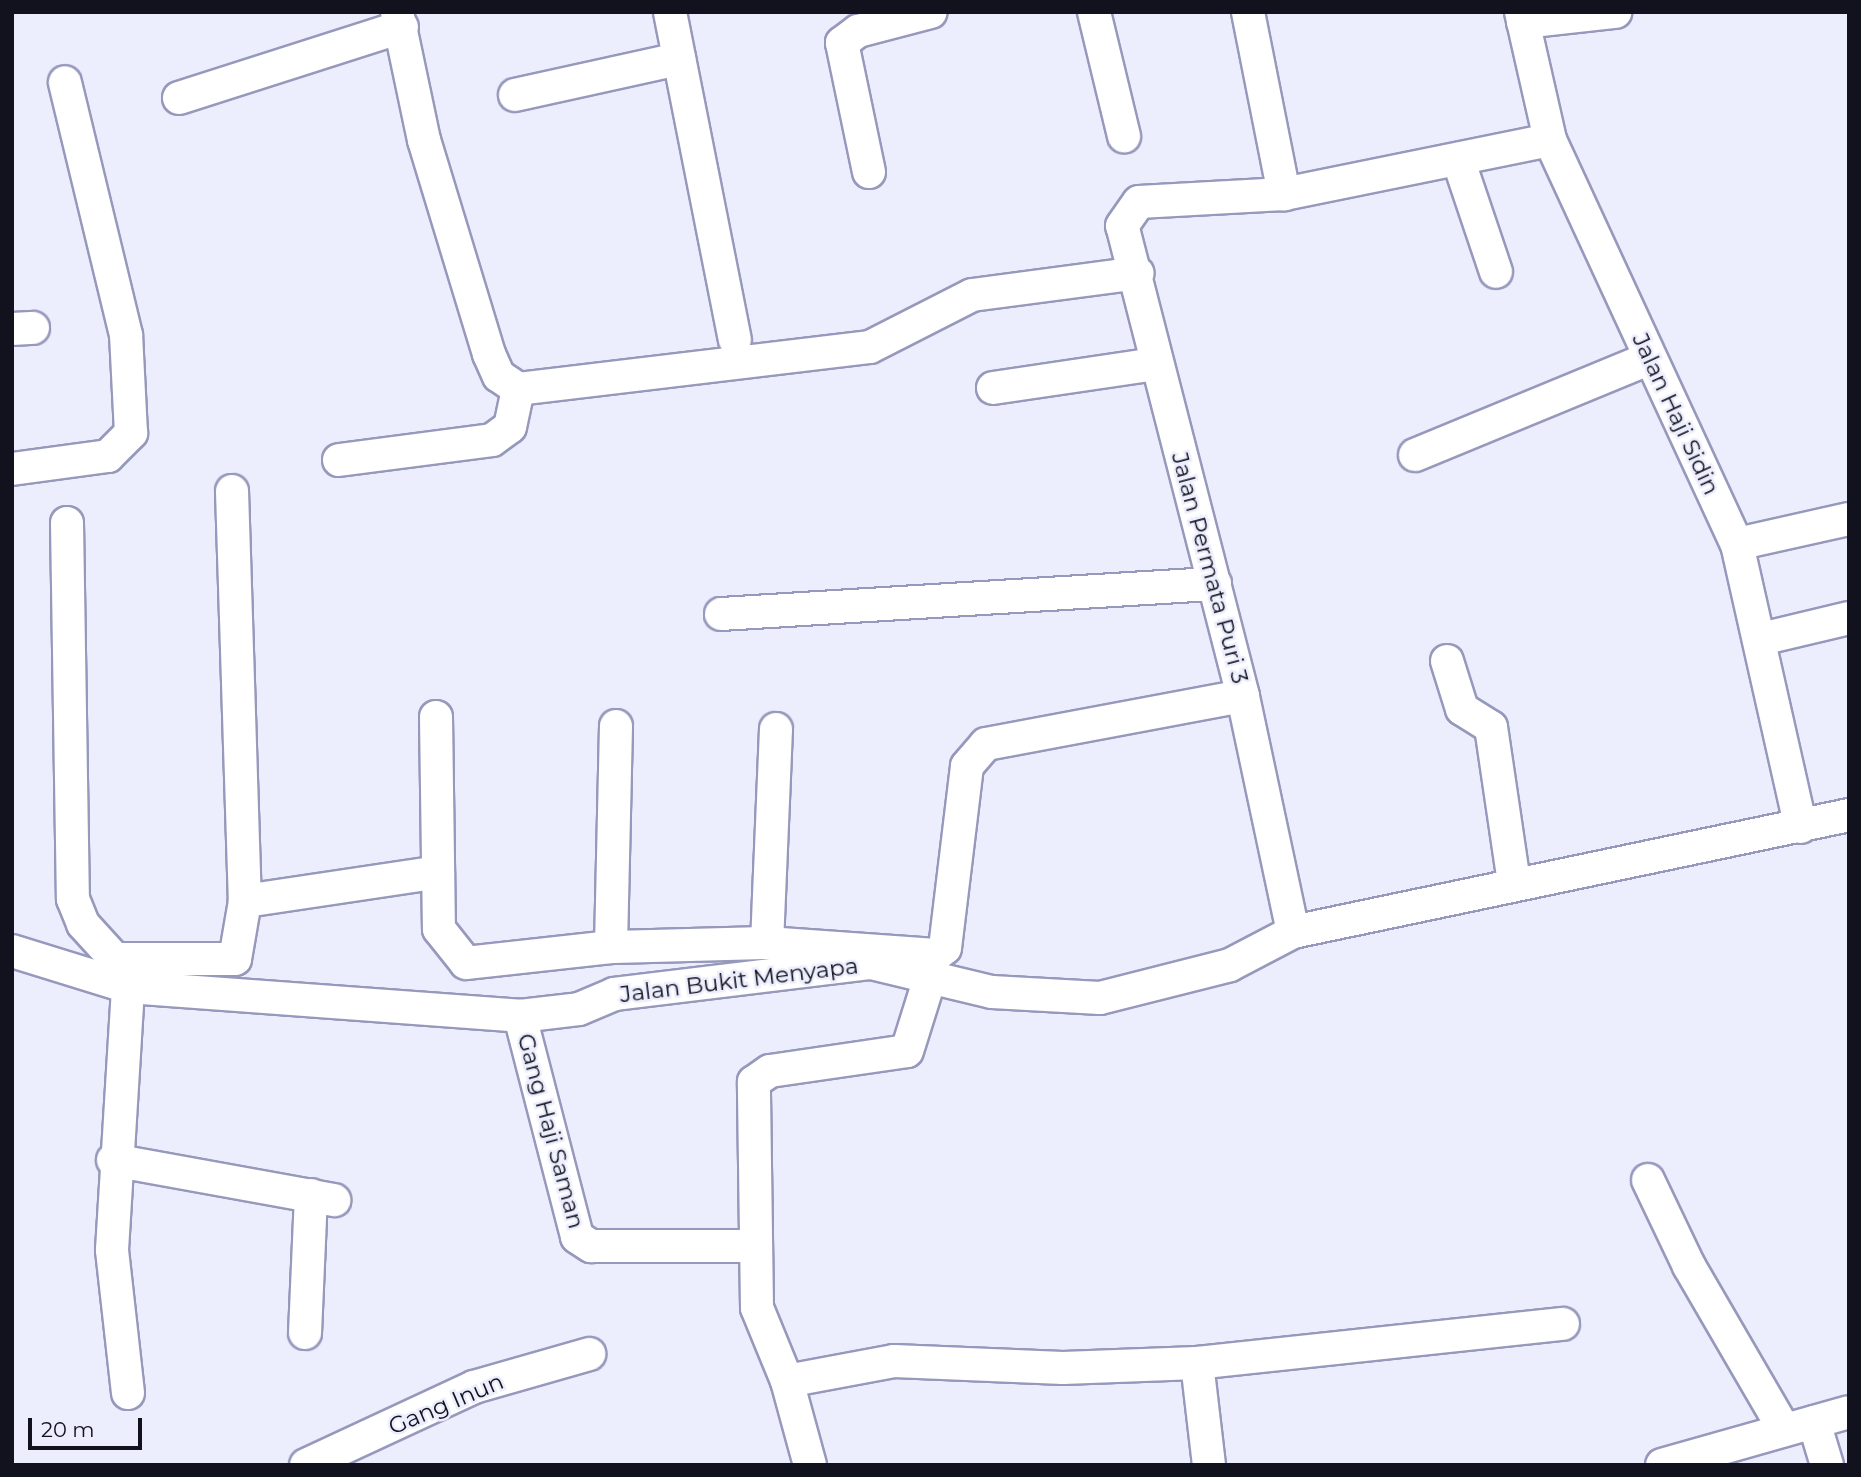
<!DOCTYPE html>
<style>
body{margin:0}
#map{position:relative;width:1861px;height:1477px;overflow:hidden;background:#edeefd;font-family:Montserrat,sans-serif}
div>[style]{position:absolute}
.roads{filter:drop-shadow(2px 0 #9699bb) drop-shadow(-2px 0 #9699bb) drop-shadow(0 2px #9699bb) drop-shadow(0 -2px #9699bb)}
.minor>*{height:32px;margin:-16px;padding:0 16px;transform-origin:16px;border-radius:16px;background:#fff}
span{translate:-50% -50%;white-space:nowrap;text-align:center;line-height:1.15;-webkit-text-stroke:5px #edeefd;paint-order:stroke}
.street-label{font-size:23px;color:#11121e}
.frame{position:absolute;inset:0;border:14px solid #11121e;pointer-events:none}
.scale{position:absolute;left:28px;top:1418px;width:114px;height:32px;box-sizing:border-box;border:4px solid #11121e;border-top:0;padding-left:9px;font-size:21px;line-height:24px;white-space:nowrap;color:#11121e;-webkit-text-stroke:5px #edeefd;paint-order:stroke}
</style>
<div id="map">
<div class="roads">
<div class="minor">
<i style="left:397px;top:12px;width:131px;rotate:78.1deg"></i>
<i style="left:424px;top:140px;width:224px;rotate:73.1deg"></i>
<i style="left:489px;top:354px;width:24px;rotate:66deg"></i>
<i style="left:499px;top:376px;width:23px;rotate:34deg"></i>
<i style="left:518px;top:389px;width:354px;rotate:-6.8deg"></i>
<i style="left:870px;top:347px;width:114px;rotate:-27deg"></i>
<i style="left:972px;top:295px;width:167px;rotate:-7.5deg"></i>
<i style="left:670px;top:12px;width:334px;rotate:78.8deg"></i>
<i style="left:1094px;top:12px;width:128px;rotate:76.4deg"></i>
<i style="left:1248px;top:12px;width:186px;rotate:78.8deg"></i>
<i style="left:1521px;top:12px;width:131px;rotate:77.2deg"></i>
<i style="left:1550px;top:140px;width:445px;rotate:65.2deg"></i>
<i style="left:1737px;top:544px;width:290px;rotate:77.3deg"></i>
<i style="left:1523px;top:22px;width:93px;rotate:-6.2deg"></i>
<i style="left:515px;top:95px;width:168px;rotate:-12.4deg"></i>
<i style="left:179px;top:98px;width:234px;rotate:-17.7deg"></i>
<i style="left:1458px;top:159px;width:119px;rotate:71.4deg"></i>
<i style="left:869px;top:172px;width:132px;rotate:-101.8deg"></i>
<i style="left:842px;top:43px;width:20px;rotate:-37deg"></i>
<i style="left:858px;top:31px;width:75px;rotate:-14.6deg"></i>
<i style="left:12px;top:329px;width:21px;rotate:-3deg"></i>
<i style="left:993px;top:388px;width:165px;rotate:-8.4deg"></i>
<i style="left:1415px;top:455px;width:254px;rotate:-22.4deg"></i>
<i style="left:339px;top:460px;width:154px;rotate:-7.4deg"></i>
<i style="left:492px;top:440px;width:22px;rotate:-36deg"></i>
<i style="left:510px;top:427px;width:39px;rotate:-78deg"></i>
<i style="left:12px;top:469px;width:97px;rotate:-7.7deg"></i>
<i style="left:108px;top:456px;width:33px;rotate:-45deg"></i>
<i style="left:131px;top:433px;width:98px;rotate:-92.9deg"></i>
<i style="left:126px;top:335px;width:260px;rotate:-103.6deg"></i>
<i style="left:232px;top:491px;width:410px;rotate:88.2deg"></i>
<i style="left:245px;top:901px;width:195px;rotate:-8.5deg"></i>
<i style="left:67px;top:523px;width:376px;rotate:89.1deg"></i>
<i style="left:73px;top:899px;width:27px;rotate:68deg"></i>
<i style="left:83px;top:924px;width:47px;rotate:47.6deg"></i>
<i style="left:115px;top:959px;width:120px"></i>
<i style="left:235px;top:959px;width:59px;rotate:-80.2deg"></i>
<i style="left:1737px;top:544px;width:115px;rotate:-12.6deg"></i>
<i style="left:721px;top:614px;width:495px;rotate:-3.5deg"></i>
<i style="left:1761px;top:639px;width:90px;rotate:-13.4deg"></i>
<i style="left:1447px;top:661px;width:50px;rotate:72.6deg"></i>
<i style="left:1462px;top:709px;width:34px;rotate:32deg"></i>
<i style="left:1491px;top:727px;width:158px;rotate:81.6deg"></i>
<i style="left:436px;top:717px;width:212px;rotate:89.2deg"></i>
<i style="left:439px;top:929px;width:43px;rotate:51.5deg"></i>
<i style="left:466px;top:963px;width:146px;rotate:-6.3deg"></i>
<i style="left:616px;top:726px;width:221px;rotate:91.3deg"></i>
<i style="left:611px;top:947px;width:156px;rotate:-1.5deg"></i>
<i style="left:776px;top:729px;width:214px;rotate:92.4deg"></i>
<i style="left:767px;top:943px;width:169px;rotate:4.1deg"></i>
<i style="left:936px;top:955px;width:11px;rotate:-38deg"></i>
<i style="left:945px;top:948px;width:183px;rotate:-83.1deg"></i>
<i style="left:967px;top:766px;width:29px;rotate:-49deg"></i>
<i style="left:986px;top:744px;width:261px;rotate:-10.6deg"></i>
<i style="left:1293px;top:932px;width:241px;rotate:-102deg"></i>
<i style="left:1243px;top:696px;width:485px;rotate:-104.4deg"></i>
<i style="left:1122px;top:226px;width:29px;rotate:-55deg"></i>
<i style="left:1139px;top:202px;width:145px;rotate:-3.2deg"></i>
<i style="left:1284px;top:194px;width:271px;rotate:-11.5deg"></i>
<i style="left:12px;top:951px;width:121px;rotate:17.2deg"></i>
<i style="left:128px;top:987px;width:393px;rotate:4.2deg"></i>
<i style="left:520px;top:1016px;width:59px;rotate:-6.8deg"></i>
<i style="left:579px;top:1009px;width:38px;rotate:-23deg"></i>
<i style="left:614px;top:994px;width:259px;rotate:-6.9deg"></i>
<i style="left:871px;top:963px;width:124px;rotate:13.5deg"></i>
<i style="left:992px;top:992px;width:108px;rotate:3.2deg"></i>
<i style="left:1100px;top:998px;width:134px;rotate:-14.2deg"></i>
<i style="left:1230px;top:965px;width:71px;rotate:-27.6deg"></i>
<i style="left:1293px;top:932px;width:568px;rotate:-11.88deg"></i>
<i style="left:520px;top:1016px;width:228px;rotate:75.5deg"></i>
<i style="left:577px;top:1237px;width:17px;rotate:33deg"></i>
<i style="left:591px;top:1246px;width:162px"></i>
<i style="left:113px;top:1160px;width:225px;rotate:10.3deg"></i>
<i style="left:1648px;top:1180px;width:95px;rotate:64.5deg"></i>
<i style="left:1689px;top:1266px;width:189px;rotate:59.8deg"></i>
<i style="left:305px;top:1333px;width:138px;rotate:-87.5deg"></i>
<i style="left:1197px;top:1363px;width:103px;rotate:83.3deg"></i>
<i style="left:787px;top:1381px;width:109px;rotate:-10.6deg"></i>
<i style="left:894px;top:1361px;width:169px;rotate:2.4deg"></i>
<i style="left:1063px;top:1368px;width:134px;rotate:-2.1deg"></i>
<i style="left:1197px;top:1363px;width:368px;rotate:-6.1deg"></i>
<i style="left:128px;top:1393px;width:144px;rotate:-96.4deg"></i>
<i style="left:112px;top:1250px;width:263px;rotate:-86.5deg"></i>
<i style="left:1814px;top:1422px;width:45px;rotate:73.2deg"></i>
<i style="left:306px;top:1465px;width:185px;rotate:-24.9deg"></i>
<i style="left:474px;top:1387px;width:120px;rotate:-16deg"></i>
<i style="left:810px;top:1465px;width:87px;rotate:-105.3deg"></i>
<i style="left:787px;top:1381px;width:79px;rotate:-112.3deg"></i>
<i style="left:757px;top:1308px;width:226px;rotate:-90.8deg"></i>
<i style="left:754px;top:1082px;width:19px;rotate:-35deg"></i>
<i style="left:770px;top:1071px;width:138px;rotate:-8.3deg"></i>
<i style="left:907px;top:1051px;width:73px;rotate:-72.6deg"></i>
<i style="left:1662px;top:1465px;width:194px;rotate:-15.8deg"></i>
</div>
</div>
<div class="street-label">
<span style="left:1676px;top:414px;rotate:65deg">Jalan Haji Sidin</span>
<span style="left:1210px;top:568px;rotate:75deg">Jalan Permata Puri 3</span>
<span style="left:739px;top:980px;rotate:-7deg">Jalan Bukit Menyapa</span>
<span style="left:551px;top:1131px;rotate:75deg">Gang Haji Saman</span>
<span style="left:446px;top:1404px;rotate:-23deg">Gang Inun</span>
</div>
<div class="frame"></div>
<div class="scale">20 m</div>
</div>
